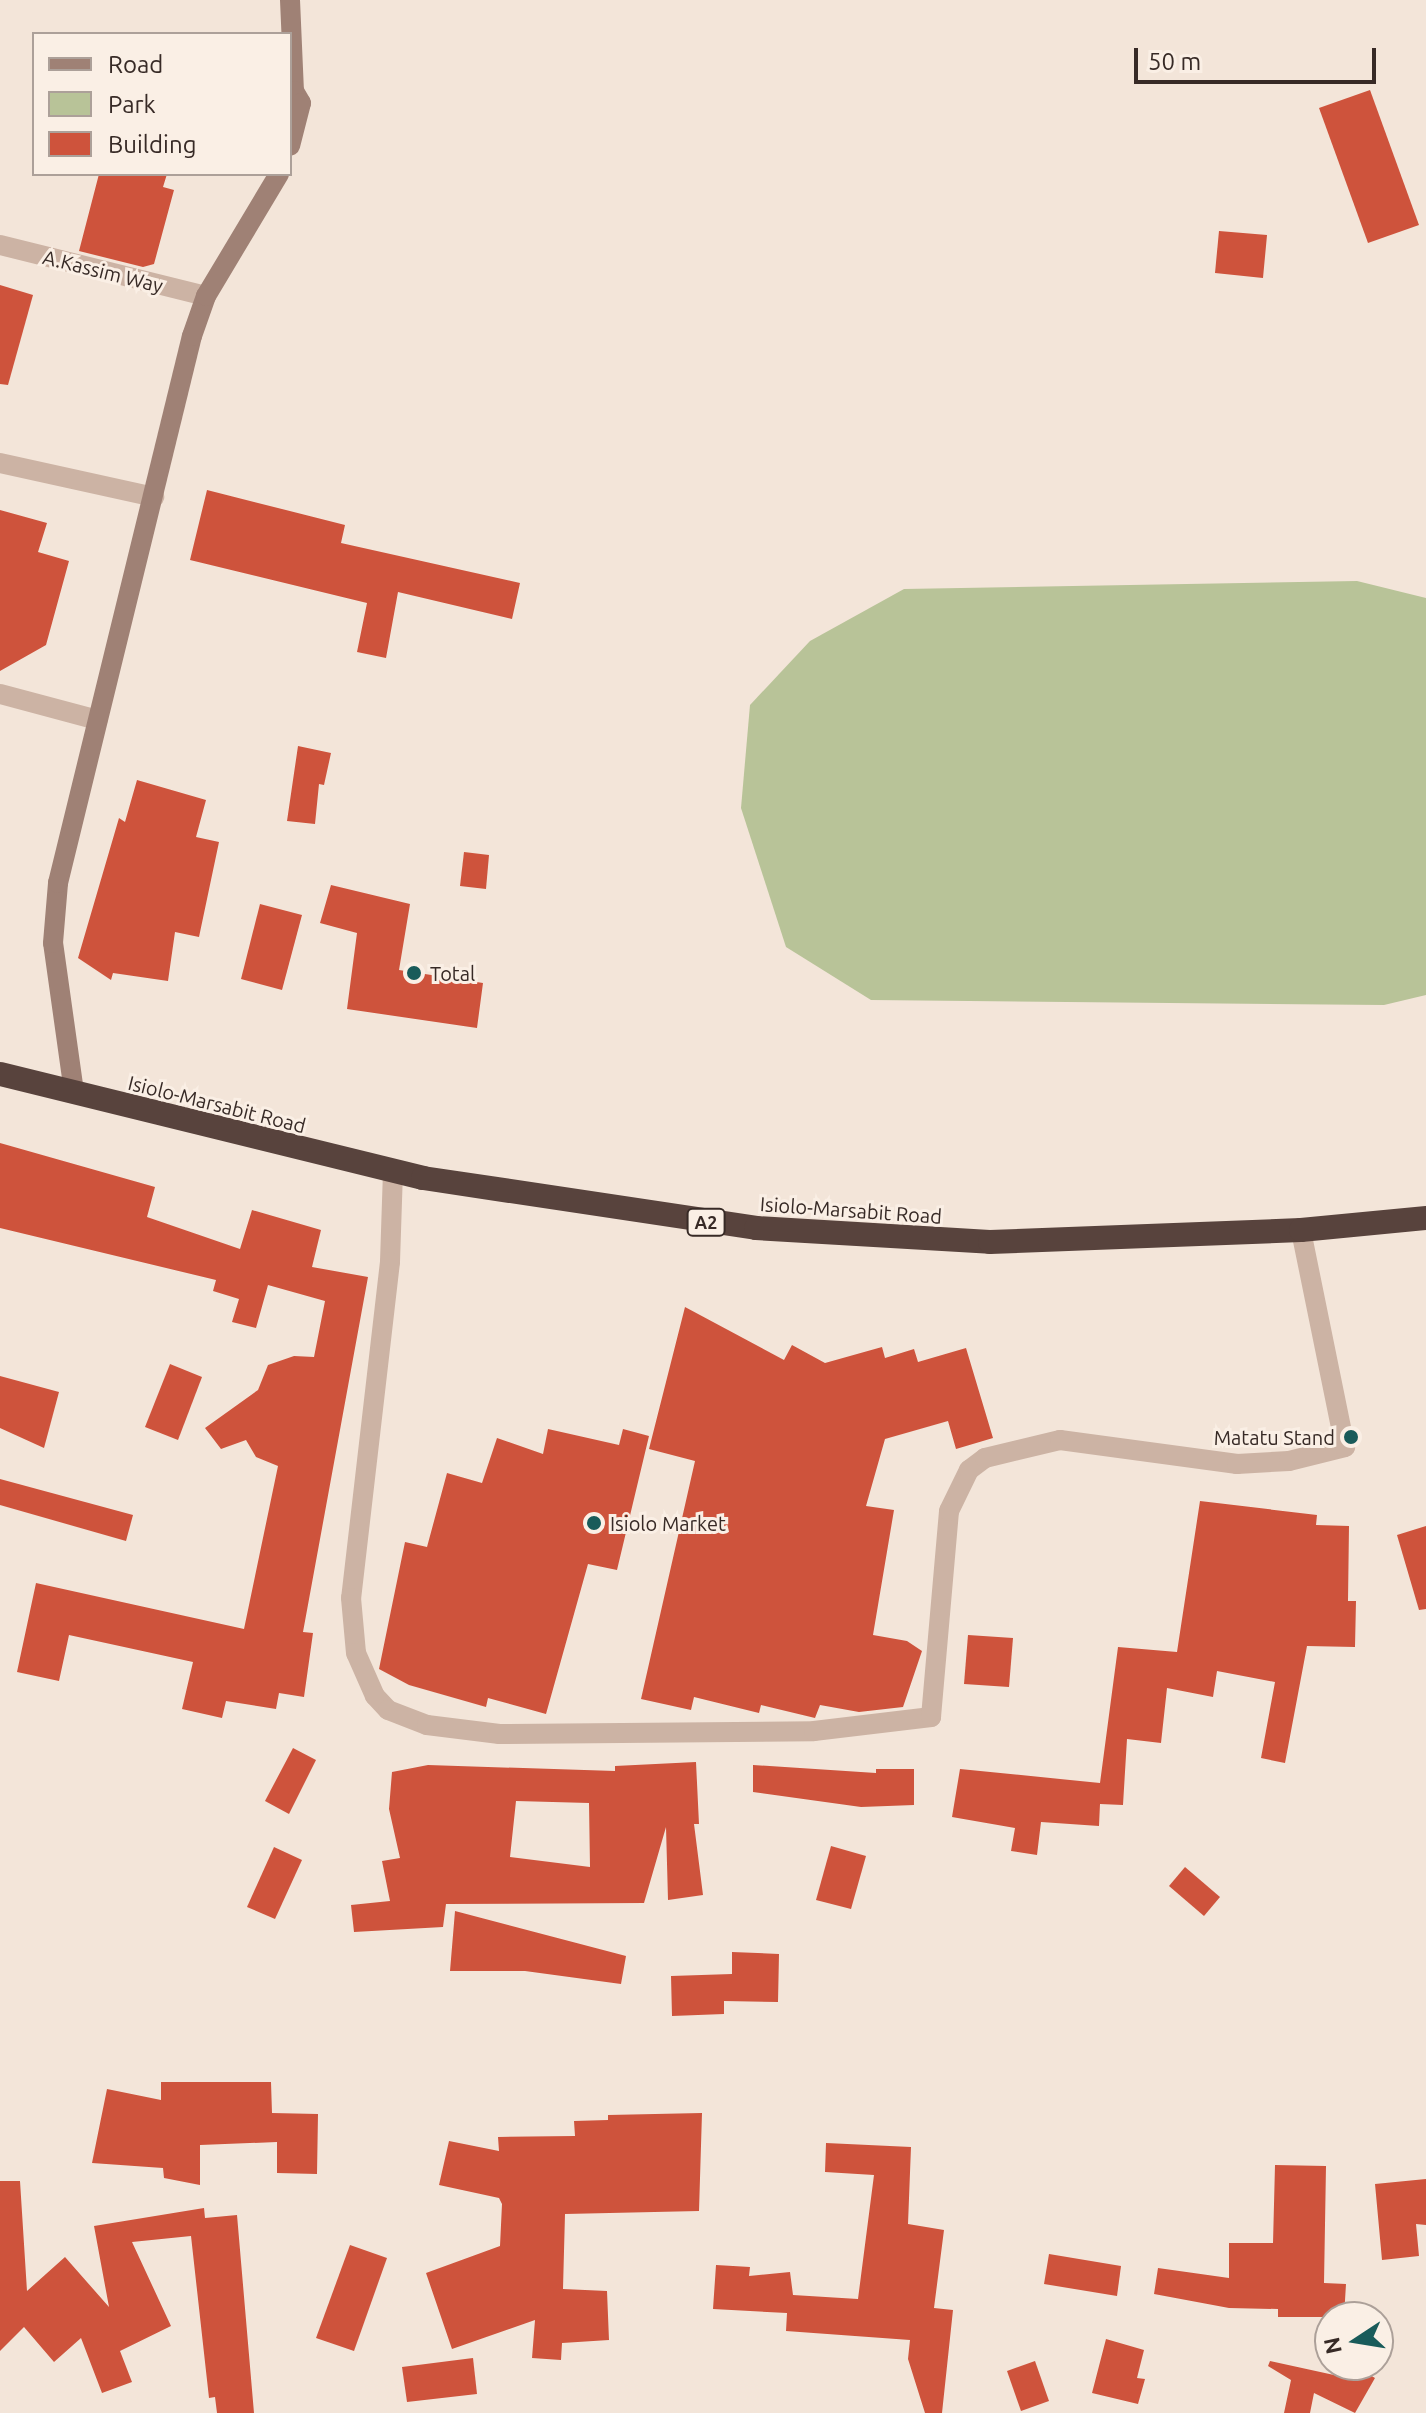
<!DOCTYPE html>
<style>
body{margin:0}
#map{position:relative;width:1426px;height:2413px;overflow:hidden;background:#f3e5d9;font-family:Ubuntu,sans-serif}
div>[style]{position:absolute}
.green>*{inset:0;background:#b8c398}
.building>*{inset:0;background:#ce533c}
.street>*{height:20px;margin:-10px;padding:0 10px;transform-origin:10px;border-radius:10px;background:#ccb3a4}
.secondary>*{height:20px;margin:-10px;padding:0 10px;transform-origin:10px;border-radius:10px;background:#9f8175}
.highway>*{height:24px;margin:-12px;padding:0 12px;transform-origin:12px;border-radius:12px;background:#58433d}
.dots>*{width:22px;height:22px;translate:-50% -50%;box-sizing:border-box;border:4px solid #faefe5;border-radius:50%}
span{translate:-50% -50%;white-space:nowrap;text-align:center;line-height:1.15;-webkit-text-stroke:6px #faefe5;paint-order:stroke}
.shield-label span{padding:2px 6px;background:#faefe5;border:2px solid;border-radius:6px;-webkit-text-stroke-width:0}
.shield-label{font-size:18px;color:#372a26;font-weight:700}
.street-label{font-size:20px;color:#372a26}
.poi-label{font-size:20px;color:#372a26}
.left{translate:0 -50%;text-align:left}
.right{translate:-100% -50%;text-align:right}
.legend{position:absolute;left:32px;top:32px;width:260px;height:144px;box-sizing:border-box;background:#faefe5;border:2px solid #aca099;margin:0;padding:10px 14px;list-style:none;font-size:24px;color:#372a26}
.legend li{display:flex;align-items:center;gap:16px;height:40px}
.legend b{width:40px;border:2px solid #aca099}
.north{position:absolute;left:1314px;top:2301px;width:80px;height:80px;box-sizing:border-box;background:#faefe5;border:2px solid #aca099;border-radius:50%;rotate:258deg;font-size:22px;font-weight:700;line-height:32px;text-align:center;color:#372a26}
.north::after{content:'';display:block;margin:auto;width:28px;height:36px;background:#195b5a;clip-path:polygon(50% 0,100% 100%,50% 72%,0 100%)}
.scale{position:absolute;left:1134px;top:48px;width:242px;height:36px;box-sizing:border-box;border:4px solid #372a26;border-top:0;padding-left:10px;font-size:24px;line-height:28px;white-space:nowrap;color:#372a26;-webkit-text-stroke:6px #faefe5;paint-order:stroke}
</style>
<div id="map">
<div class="green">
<i style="clip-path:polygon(1357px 581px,1426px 598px,1426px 995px,1384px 1005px,871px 1000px,786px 947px,741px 808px,750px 705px,810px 641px,904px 589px)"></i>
</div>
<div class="building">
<i style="clip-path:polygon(1370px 90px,1419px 225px,1368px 243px,1319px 108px)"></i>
<i style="clip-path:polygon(99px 174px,167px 174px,163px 187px,174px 190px,154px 264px,143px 267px,79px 251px)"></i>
<i style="clip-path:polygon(1219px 231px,1267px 235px,1263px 278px,1215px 273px)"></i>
<i style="clip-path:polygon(0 285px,33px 295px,8px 385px,0 384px)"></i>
<i style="clip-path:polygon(207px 490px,345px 525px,341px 543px,520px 583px,512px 619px,398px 592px,386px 658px,357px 652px,367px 603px,190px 560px)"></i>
<i style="clip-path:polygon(0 510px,47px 523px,38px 552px,69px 561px,46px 645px,0 671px)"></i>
<i style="clip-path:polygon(298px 746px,331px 753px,324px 785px,319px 784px,315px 824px,287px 821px)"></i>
<i style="clip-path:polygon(137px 780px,206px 800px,196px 837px,219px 842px,199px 937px,175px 932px,168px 981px,113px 973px,111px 980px,78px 958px,119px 818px,125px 822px)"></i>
<i style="clip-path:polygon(464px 852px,489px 855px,486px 889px,460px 886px)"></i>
<i style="clip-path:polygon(331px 885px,410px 904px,399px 970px,483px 983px,477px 1028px,347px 1009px,357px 933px,320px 923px)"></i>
<i style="clip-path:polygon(260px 904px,302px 915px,282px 990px,241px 979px)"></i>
<i style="clip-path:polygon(0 1143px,155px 1187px,147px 1217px,240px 1249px,252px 1210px,321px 1230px,312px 1267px,368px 1277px,303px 1632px,313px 1633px,304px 1697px,279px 1693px,276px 1709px,226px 1701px,222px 1718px,182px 1709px,193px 1662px,69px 1635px,59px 1681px,17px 1672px,36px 1583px,244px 1629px,278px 1466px,256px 1457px,246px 1440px,221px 1449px,205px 1428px,258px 1390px,268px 1365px,294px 1356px,314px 1357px,325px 1301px,268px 1285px,256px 1328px,232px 1322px,239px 1299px,213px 1291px,216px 1280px,0 1228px)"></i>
<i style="clip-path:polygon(685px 1307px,784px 1360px,792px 1345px,825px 1363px,882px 1347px,885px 1358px,914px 1349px,918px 1362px,966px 1348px,993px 1438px,956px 1449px,948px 1421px,885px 1439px,866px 1506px,894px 1510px,873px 1635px,907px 1641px,922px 1651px,903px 1707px,859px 1712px,820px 1705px,815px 1718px,761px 1705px,759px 1713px,694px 1697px,691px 1710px,641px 1699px,695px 1461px,649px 1449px)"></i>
<i style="clip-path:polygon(170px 1364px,202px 1377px,178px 1440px,145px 1427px)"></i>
<i style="clip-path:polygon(0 1376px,59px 1392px,44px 1448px,0 1428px)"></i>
<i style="clip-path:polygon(548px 1429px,619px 1445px,623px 1429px,649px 1436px,617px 1570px,588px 1564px,546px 1714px,488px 1698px,486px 1707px,409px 1685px,379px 1669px,405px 1542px,427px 1547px,447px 1473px,482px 1483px,497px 1438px,543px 1454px)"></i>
<i style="clip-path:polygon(0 1479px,133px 1515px,126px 1541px,0 1505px)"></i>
<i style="clip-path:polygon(1200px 1501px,1317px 1515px,1316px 1525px,1349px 1526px,1348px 1601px,1356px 1601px,1355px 1647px,1307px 1646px,1285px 1763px,1261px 1758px,1275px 1682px,1217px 1671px,1213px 1697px,1167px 1688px,1161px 1743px,1127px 1739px,1123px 1805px,1100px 1804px,1099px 1826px,1041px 1822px,1037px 1855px,1011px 1851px,1015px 1828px,952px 1817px,960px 1769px,1100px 1783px,1118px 1647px,1177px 1652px)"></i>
<i style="clip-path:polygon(1426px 1526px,1426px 1609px,1419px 1610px,1397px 1535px)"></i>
<i style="clip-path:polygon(968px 1635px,1013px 1638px,1009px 1687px,964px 1684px)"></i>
<i style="clip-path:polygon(293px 1748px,316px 1760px,289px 1814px,265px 1801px)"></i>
<i style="clip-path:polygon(evenodd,696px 1762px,699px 1824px,694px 1824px,703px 1895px,668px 1900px,666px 1827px,644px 1903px,446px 1904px,443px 1927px,354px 1932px,351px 1905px,390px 1901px,382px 1861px,400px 1858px,389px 1809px,392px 1772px,428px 1765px,615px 1771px,615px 1766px,696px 1762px,516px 1801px,589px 1803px,590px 1867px,510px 1857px,516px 1801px)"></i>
<i style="clip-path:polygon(753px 1765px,876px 1773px,876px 1769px,914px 1769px,914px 1805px,861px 1807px,753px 1792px)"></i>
<i style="clip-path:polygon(831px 1846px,866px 1856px,851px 1909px,816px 1900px)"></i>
<i style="clip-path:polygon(274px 1847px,302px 1860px,275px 1919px,247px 1907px)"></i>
<i style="clip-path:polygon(1185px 1867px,1220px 1897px,1204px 1916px,1169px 1886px)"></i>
<i style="clip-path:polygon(455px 1911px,626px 1956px,621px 1984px,525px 1971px,450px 1971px)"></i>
<i style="clip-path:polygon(732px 1952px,779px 1954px,778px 2002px,724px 2001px,724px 2014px,672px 2016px,671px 1976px,732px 1974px)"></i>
<i style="clip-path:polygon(161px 2082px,271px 2082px,272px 2113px,318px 2114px,317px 2174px,277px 2173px,277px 2142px,200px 2145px,200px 2185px,164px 2178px,163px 2168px,92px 2163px,107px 2089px,161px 2100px)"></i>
<i style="clip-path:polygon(702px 2113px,699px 2211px,565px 2214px,563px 2289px,607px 2291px,609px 2340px,562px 2343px,561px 2360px,532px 2358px,535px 2320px,452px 2349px,426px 2273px,500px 2246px,502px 2204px,499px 2198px,439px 2185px,449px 2141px,499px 2151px,498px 2137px,575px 2136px,574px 2121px,608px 2120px,608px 2115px)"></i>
<i style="clip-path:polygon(826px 2143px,911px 2147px,908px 2224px,944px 2230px,934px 2308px,953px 2310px,942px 2413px,925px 2413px,908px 2359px,910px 2340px,786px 2331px,787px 2313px,713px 2309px,716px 2265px,750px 2267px,749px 2276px,790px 2272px,793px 2295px,858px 2299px,874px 2175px,825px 2172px)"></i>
<i style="clip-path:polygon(1275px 2165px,1326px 2166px,1324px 2283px,1346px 2284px,1344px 2317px,1278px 2317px,1278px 2309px,1229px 2308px,1154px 2294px,1158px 2268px,1229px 2278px,1229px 2243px,1273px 2243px)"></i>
<i style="clip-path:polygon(1426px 2179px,1426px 2225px,1416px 2224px,1419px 2256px,1382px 2260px,1375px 2184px)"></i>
<i style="clip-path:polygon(0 2181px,20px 2181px,27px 2291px,65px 2257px,109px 2307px,94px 2226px,204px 2208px,205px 2218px,237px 2215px,254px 2413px,217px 2413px,215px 2397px,209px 2398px,191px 2236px,132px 2242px,171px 2326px,120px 2351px,132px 2382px,102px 2393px,81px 2338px,54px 2362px,24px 2327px,0 2351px)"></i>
<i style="clip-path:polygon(350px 2245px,387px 2258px,354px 2351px,316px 2338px)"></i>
<i style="clip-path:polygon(1049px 2254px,1121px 2266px,1117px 2296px,1044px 2284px)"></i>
<i style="clip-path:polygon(1106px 2339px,1144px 2350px,1137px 2378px,1145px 2379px,1138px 2404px,1092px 2393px)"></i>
<i style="clip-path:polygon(473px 2358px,477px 2394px,407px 2402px,402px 2367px)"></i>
<i style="clip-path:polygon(1035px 2361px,1049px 2401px,1021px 2411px,1007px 2371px)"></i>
<i style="clip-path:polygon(1270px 2361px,1334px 2375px,1340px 2365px,1353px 2365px,1375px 2378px,1355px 2413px,1314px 2393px,1310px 2413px,1284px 2413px,1291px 2380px,1268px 2366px)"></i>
</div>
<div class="street">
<i style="left:0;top:245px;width:212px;rotate:13.9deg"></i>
<i style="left:0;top:463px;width:158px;rotate:12.4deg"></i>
<i style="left:0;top:694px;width:101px;rotate:14.9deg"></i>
<i style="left:393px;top:1171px;width:91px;rotate:91.9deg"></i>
<i style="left:390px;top:1262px;width:338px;rotate:96.6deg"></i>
<i style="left:351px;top:1598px;width:55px;rotate:84.8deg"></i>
<i style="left:356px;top:1653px;width:47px;rotate:66.2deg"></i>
<i style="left:375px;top:1696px;width:19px;rotate:47deg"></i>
<i style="left:388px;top:1710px;width:42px;rotate:21deg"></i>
<i style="left:427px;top:1725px;width:73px;rotate:7.1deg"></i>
<i style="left:499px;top:1734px;width:315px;rotate:-0.5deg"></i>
<i style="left:814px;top:1731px;width:118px;rotate:-6.8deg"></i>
<i style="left:931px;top:1717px;width:207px;rotate:-85deg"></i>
<i style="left:949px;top:1511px;width:46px;rotate:-64deg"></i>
<i style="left:969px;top:1470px;width:20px;rotate:-37deg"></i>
<i style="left:985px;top:1458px;width:77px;rotate:-13.5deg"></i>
<i style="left:1060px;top:1440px;width:179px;rotate:7.7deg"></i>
<i style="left:1237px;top:1464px;width:52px;rotate:-3.3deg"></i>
<i style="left:1289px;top:1461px;width:58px;rotate:-14deg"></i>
<i style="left:1345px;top:1447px;width:221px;rotate:-101.5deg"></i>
</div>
<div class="secondary">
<i style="left:290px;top:0;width:91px;rotate:87.5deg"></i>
<i style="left:294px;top:91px;width:14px;rotate:60deg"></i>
<i style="left:301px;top:103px;width:44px;rotate:104.3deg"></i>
<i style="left:74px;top:1092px;width:150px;rotate:-98deg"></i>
<i style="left:53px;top:943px;width:60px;rotate:-85.2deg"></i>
<i style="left:58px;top:883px;width:563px;rotate:-76.24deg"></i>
<i style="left:192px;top:336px;width:42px;rotate:-70.7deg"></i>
<i style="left:206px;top:296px;width:142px;rotate:-59.1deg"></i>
</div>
<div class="highway">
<i style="left:0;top:1074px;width:436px;rotate:13.8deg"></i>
<i style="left:423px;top:1178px;width:337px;rotate:8.5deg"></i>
<i style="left:756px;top:1228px;width:234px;rotate:3.4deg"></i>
<i style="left:990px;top:1242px;width:311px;rotate:-2.2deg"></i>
<i style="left:1301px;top:1230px;width:126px;rotate:-5.5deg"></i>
</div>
<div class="dots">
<i style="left:414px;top:973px;background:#195b5a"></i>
<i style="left:1351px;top:1437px;background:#195b5a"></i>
<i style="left:594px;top:1523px;background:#195b5a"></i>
</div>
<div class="shield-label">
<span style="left:706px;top:1222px">A2</span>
</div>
<div class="street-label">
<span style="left:103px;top:271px;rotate:14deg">A.Kassim Way</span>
<span style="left:217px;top:1104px;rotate:14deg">Isiolo-Marsabit Road</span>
<span style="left:851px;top:1210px;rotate:4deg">Isiolo-Marsabit Road</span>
</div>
<div class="poi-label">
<span class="left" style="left:430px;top:973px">Total</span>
<span class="right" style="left:1335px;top:1437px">Matatu Stand</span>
<span class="left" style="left:610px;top:1523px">Isiolo Market</span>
</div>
<ul class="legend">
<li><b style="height:10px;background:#9f8175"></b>Road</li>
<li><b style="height:22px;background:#b8c398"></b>Park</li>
<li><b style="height:22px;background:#ce533c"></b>Building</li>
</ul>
<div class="north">N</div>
<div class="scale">50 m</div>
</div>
